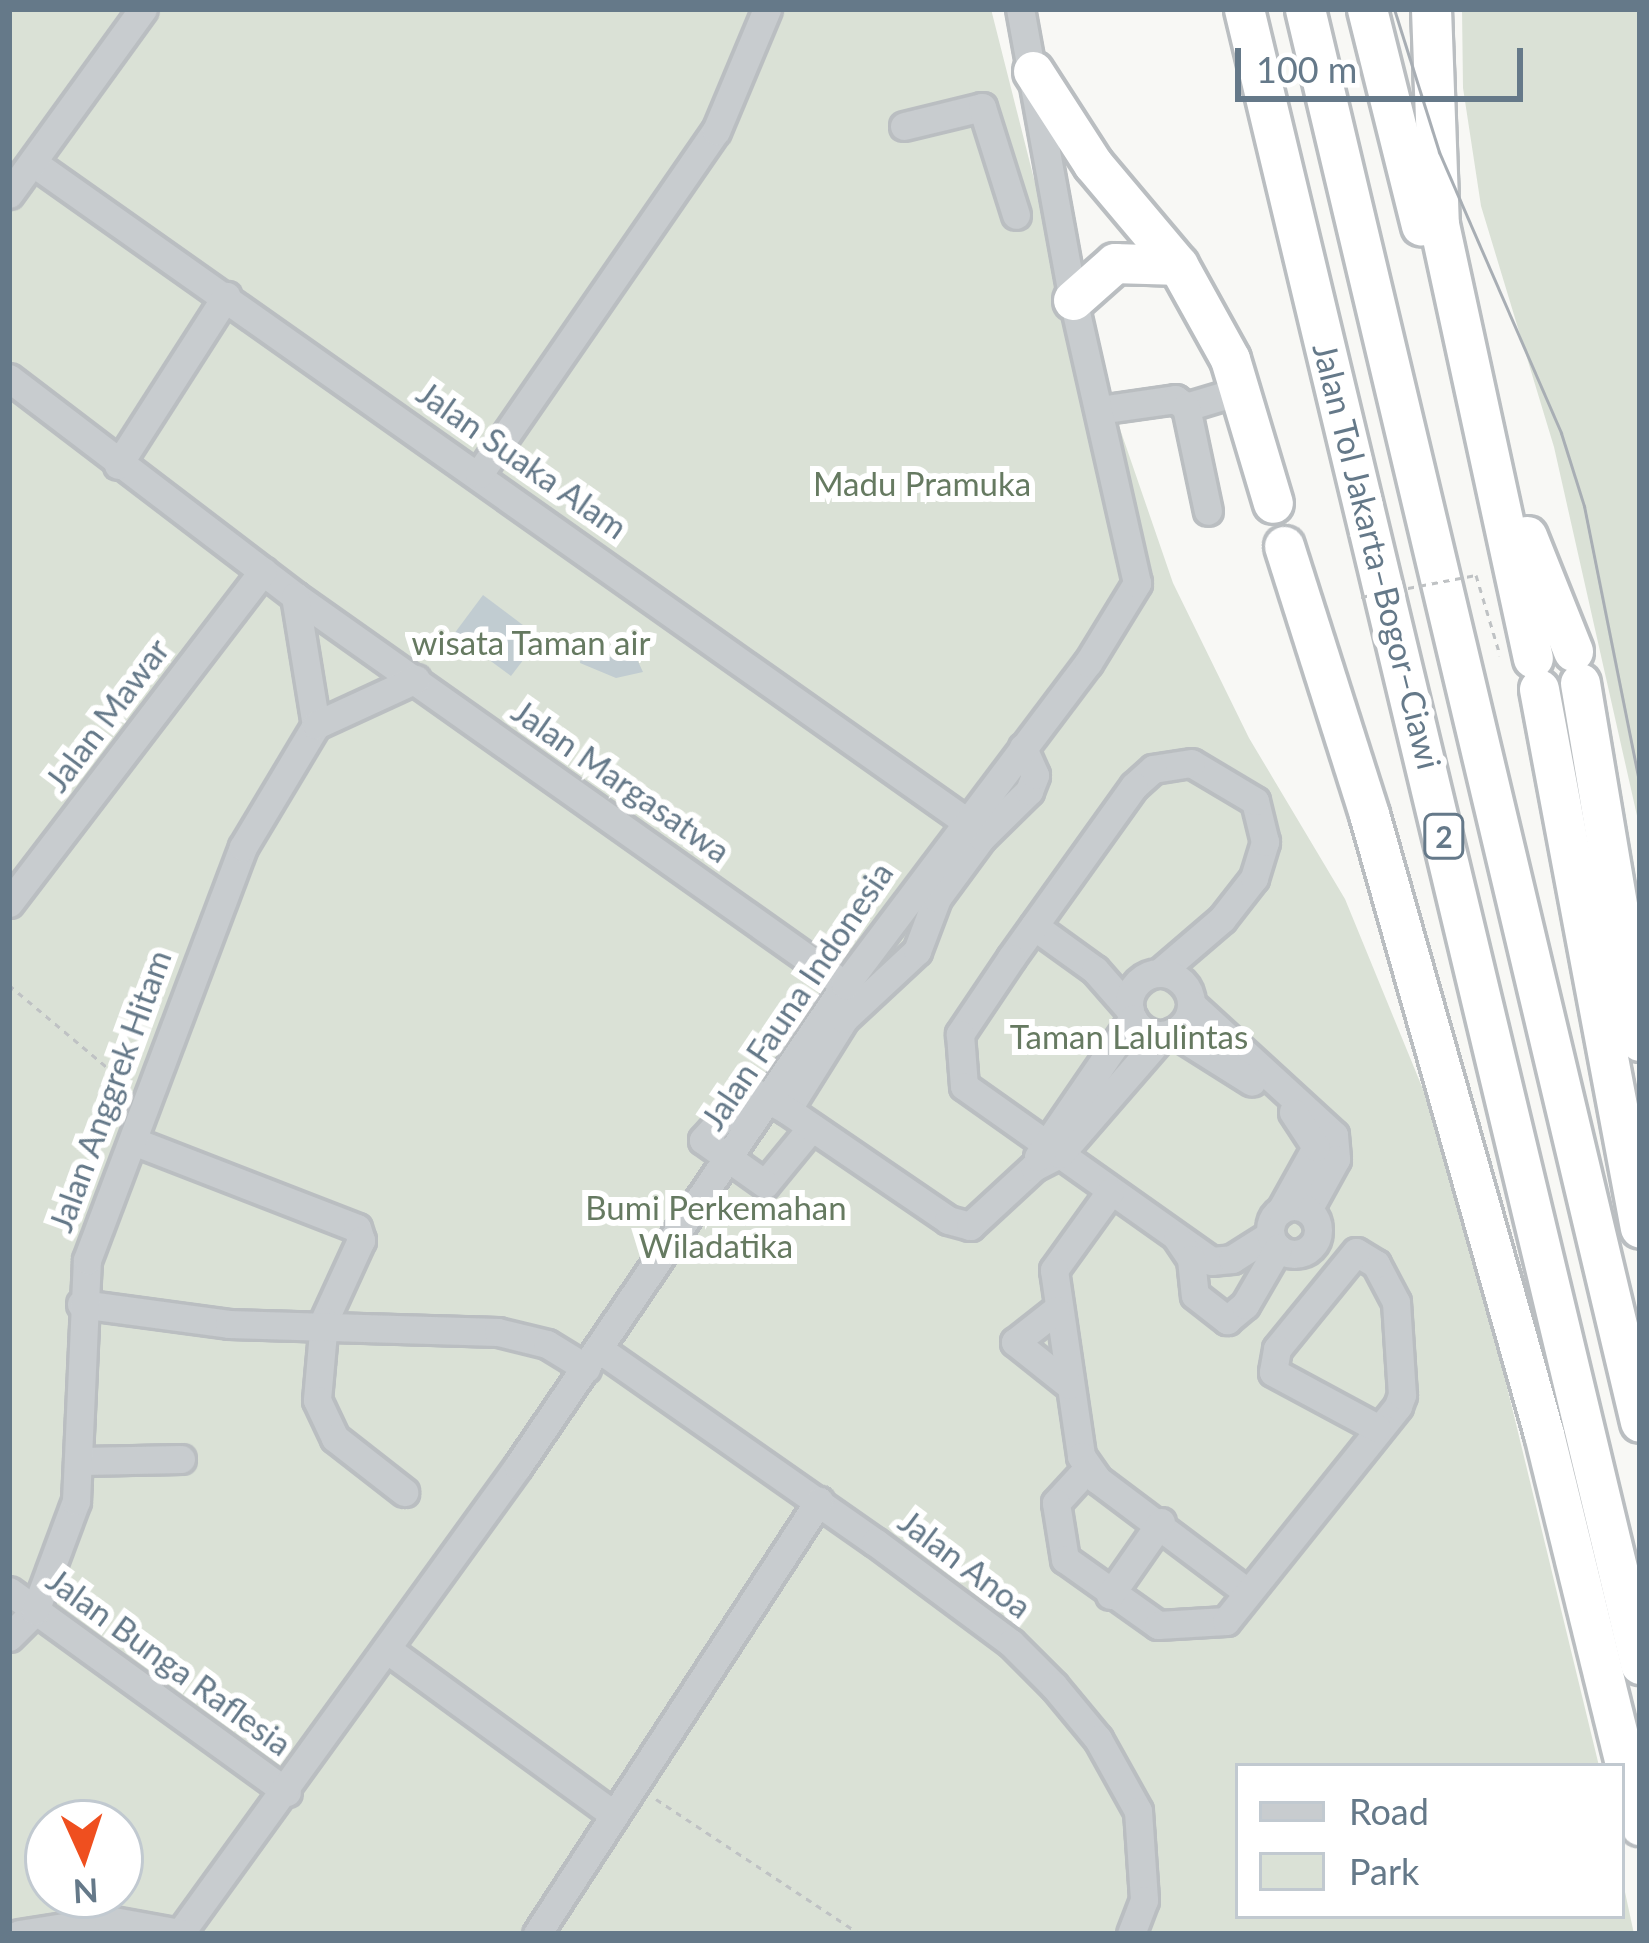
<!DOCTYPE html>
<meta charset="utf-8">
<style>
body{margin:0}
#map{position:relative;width:1649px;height:1943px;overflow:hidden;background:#f8f8f5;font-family:Lato,sans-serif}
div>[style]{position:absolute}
.green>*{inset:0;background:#dae1d6}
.water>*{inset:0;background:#c1ccd1}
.path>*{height:3px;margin-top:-1.5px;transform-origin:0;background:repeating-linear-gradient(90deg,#bfc2c4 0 6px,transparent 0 12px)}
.roads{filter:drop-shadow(3px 0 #babec1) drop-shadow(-3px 0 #babec1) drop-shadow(0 3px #babec1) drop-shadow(0 -3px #babec1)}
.minor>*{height:27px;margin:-13.5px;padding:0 13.5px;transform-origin:13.5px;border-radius:13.5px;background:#c8cccf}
.minor>.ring{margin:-13.5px;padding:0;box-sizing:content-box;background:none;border:27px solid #c8cccf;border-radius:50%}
.highway>*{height:39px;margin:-19.5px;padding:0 19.5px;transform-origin:19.5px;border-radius:19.5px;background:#fff}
.tram>*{height:3px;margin:-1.5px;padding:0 1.5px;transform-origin:1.5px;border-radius:1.5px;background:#a8aeb4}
.path-bridge>*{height:3px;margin-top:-1.5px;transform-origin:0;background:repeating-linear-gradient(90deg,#bfc2c4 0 6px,transparent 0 12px)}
span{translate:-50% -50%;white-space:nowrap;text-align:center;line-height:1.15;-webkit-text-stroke:12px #fff;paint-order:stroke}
.shield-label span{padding:3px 9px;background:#fff;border:3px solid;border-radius:9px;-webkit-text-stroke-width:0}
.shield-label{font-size:30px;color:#657989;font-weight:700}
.street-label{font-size:33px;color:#657989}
.park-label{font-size:33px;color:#667a61}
.frame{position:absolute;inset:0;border:12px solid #657989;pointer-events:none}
.legend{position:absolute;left:1235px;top:1763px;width:390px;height:156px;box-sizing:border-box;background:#fff;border:3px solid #c1c9d0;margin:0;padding:15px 21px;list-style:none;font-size:36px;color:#657989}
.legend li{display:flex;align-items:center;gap:24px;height:60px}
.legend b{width:60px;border:3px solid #c1c9d0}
.north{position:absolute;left:24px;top:1799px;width:120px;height:120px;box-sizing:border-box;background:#fff;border:3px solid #c1c9d0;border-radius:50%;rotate:177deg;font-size:33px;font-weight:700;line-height:48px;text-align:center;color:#657989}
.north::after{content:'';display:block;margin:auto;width:42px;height:54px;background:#ef4f1f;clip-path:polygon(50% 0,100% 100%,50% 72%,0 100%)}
.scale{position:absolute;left:1235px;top:48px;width:288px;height:54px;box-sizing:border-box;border:6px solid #657989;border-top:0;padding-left:15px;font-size:36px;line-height:42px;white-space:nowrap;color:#657989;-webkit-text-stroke:9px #fff;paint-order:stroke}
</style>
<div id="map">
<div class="green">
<i style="clip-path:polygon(evenodd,9px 9px,991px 9px,1034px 179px,1173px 583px,1249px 738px,1345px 899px,1452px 1160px,1599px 1766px,1238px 1766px,1238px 1916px,1622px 1916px,1622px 1878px,1634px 1934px,9px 1934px,9px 9px,48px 1823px,120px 1823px,120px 1895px,48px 1895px,48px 1823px)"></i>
<i style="clip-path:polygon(1462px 9px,1640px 9px,1640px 829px,1554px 447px,1481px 206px,1463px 88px)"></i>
</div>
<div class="water">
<i style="clip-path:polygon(483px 595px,540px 638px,511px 676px,454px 634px)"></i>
<i style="clip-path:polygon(583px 636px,594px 637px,609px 657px,636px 657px,643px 672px,616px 678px,580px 663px)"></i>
</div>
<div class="path">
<i style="left:1476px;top:575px;width:84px;rotate:73.3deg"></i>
<i style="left:9px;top:985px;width:154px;rotate:40deg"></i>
<i style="left:656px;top:1799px;width:245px;rotate:33.5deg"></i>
</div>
<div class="roads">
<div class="minor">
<i style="left:904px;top:126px;width:80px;rotate:-13.7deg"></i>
<i style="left:982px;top:107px;width:113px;rotate:72.5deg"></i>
<i style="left:35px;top:164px;width:1137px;rotate:35.23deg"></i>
<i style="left:9px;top:194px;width:228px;rotate:-54.1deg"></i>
<i style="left:9px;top:378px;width:360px;rotate:37.3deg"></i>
<i style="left:295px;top:596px;width:674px;rotate:35.27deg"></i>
<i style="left:1186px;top:407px;width:55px;rotate:-16.8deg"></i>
<i style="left:1099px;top:410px;width:77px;rotate:-8.2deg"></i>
<i style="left:1175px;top:399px;width:14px;rotate:36deg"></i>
<i style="left:1186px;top:407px;width:106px;rotate:78.1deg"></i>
<i style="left:118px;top:465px;width:201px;rotate:-57.4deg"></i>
<i style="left:479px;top:474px;width:417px;rotate:-55.4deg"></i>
<i style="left:716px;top:131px;width:132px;rotate:-67.3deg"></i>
<i style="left:295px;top:596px;width:131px;rotate:80.8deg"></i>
<i style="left:9px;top:903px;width:418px;rotate:-52.6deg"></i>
<i style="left:1034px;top:926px;width:75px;rotate:35.8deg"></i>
<i style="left:1095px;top:970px;width:53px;rotate:48.8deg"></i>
<i style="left:1159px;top:973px;width:83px;rotate:-40.6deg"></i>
<i style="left:1222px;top:919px;width:52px;rotate:-52deg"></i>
<i style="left:1254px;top:878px;width:38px;rotate:-73deg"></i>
<i style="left:1265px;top:842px;width:42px;rotate:-103.7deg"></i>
<i style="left:1255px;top:801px;width:74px;rotate:-149.3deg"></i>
<i style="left:1191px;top:763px;width:38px;rotate:171deg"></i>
<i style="left:1153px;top:769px;width:25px;rotate:138deg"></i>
<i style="left:1134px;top:786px;width:211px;rotate:125.6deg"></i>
<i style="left:1011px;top:958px;width:92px;rotate:123.9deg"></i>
<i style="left:960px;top:1034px;width:52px;rotate:85.6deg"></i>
<i style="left:964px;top:1086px;width:303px;rotate:35.3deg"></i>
<i style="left:1211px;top:1261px;width:21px;rotate:-5deg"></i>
<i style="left:1232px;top:1259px;width:45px;rotate:-32.3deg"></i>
<i class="ring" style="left:1129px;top:973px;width:35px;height:35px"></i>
<i style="left:1191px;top:1004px;width:194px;rotate:42.5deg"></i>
<i style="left:1334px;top:1135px;width:24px;rotate:85deg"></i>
<i style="left:1336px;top:1159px;width:58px;rotate:118.8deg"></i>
<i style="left:1173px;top:1032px;width:93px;rotate:32.3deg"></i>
<i style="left:787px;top:1110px;width:107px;rotate:-57.9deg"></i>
<i style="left:844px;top:1019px;width:100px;rotate:-43deg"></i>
<i style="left:917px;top:951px;width:57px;rotate:-69.3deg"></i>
<i style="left:937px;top:898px;width:76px;rotate:-53.6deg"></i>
<i style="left:982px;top:837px;width:66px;rotate:-44.4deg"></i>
<i style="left:1029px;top:791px;width:17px;rotate:-69deg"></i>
<i style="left:1035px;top:775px;width:30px;rotate:-114deg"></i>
<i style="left:811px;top:1128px;width:72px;rotate:129.4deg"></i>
<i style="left:765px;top:1184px;width:76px;rotate:-144.6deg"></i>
<i style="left:703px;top:1140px;width:69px;rotate:-48deg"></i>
<i style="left:749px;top:1089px;width:43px;rotate:28.9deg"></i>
<i style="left:787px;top:1110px;width:195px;rotate:34.3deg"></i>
<i style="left:948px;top:1220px;width:23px;rotate:15deg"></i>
<i style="left:970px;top:1226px;width:87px;rotate:-42.7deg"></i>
<i style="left:1034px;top:1167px;width:29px;rotate:-27deg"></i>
<i style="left:1060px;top:1154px;width:157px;rotate:-49.1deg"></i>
<i style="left:133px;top:1141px;width:240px;rotate:21.2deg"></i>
<i style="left:357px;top:1228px;width:13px;rotate:72deg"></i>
<i style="left:361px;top:1240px;width:89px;rotate:114.6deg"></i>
<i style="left:324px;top:1321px;width:79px;rotate:95.1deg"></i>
<i style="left:317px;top:1400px;width:42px;rotate:64.7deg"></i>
<i style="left:335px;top:1438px;width:88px;rotate:38deg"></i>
<i style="left:1038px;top:1157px;width:168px;rotate:-55.6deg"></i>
<i style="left:1110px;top:1192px;width:96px;rotate:125.7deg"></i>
<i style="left:1054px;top:1270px;width:188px;rotate:81.7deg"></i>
<i style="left:1081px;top:1456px;width:29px;rotate:55deg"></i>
<i style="left:1098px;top:1480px;width:186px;rotate:36.9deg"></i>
<i class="ring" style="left:1270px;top:1206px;width:21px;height:21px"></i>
<i style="left:1281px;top:1210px;width:72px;rotate:-60.9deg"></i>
<i style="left:1316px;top:1147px;width:42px;rotate:-123.3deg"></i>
<i style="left:1177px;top:1238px;width:25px;rotate:56deg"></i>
<i style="left:1191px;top:1259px;width:36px;rotate:84deg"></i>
<i style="left:1195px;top:1295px;width:41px;rotate:38deg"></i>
<i style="left:1227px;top:1320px;width:23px;rotate:-40deg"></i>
<i style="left:1245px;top:1305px;width:66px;rotate:-59.9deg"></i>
<i style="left:81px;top:1304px;width:149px;rotate:7.7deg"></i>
<i style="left:229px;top:1324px;width:269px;rotate:1.7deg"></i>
<i style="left:498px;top:1332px;width:50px;rotate:13.8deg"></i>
<i style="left:547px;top:1344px;width:46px;rotate:31.6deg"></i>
<i style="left:1056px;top:1310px;width:52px;rotate:142deg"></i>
<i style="left:1015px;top:1342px;width:69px;rotate:38.5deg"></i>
<i style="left:599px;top:1349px;width:337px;rotate:35deg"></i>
<i style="left:875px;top:1542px;width:169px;rotate:36.6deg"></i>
<i style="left:1011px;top:1643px;width:61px;rotate:45deg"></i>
<i style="left:1054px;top:1686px;width:69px;rotate:50.3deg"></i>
<i style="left:1098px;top:1739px;width:82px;rotate:60.9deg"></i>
<i style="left:1138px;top:1811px;width:89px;rotate:86.1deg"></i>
<i style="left:1144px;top:1900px;width:36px;rotate:111deg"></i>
<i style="left:83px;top:1461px;width:98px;rotate:-1.2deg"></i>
<i style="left:1087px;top:1469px;width:46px;rotate:132.4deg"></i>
<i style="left:1056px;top:1503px;width:57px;rotate:80.9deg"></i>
<i style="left:1065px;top:1559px;width:114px;rotate:35.4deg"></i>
<i style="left:1158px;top:1625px;width:68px;rotate:-3.4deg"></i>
<i style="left:1226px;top:1621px;width:275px;rotate:-51.3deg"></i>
<i style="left:1398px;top:1406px;width:12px;rotate:-70deg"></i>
<i style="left:1402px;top:1395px;width:93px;rotate:-93.7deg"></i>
<i style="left:1396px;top:1302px;width:43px;rotate:-117.8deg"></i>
<i style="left:1376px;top:1264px;width:23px;rotate:-149deg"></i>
<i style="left:1356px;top:1252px;width:125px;rotate:129.2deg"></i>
<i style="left:1277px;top:1349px;width:23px;rotate:100deg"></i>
<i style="left:1273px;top:1372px;width:118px;rotate:28.3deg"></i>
<i style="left:9px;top:1591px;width:343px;rotate:35.9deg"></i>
<i style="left:1110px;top:1595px;width:89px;rotate:-55.1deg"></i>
<i style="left:9px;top:1637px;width:37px;rotate:-45deg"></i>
<i style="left:35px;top:1611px;width:117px;rotate:-69.6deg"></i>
<i style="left:76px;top:1501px;width:241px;rotate:-87.4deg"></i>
<i style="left:87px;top:1260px;width:441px;rotate:-69.3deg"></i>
<i style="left:243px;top:847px;width:142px;rotate:-59.1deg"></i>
<i style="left:316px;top:725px;width:110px;rotate:-24.7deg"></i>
<i style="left:388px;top:1650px;width:278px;rotate:36.1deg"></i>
<i style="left:181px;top:1932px;width:575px;rotate:-54.13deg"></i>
<i style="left:518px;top:1466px;width:582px;rotate:-55.79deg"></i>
<i style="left:845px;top:985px;width:403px;rotate:-53deg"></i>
<i style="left:1088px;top:663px;width:94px;rotate:-58.5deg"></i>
<i style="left:1137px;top:583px;width:290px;rotate:-102.7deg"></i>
<i style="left:1073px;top:300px;width:296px;rotate:-100.3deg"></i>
<i style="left:19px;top:1934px;width:90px;rotate:-8.9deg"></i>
<i style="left:108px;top:1920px;width:77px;rotate:10.4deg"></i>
<i style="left:537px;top:1934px;width:517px;rotate:-56.93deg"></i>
</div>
<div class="highway">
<i style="left:1244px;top:9px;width:1702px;rotate:76.54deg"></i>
<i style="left:1305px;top:9px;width:1452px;rotate:76.66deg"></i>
<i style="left:1367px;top:9px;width:223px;rotate:76deg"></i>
<i style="left:1431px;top:9px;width:215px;rotate:87.9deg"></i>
<i style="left:1439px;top:224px;width:444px;rotate:77.8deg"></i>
<i style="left:1033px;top:71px;width:111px;rotate:57.2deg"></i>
<i style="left:1093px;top:164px;width:132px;rotate:49.9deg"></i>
<i style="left:1178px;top:265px;width:107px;rotate:61deg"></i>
<i style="left:1230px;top:359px;width:150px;rotate:73.4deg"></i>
<i style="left:1073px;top:300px;width:56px;rotate:-41.4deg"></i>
<i style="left:1115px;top:263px;width:63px;rotate:1.8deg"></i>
<i style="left:1527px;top:536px;width:124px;rotate:68.2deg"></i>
<i style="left:1284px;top:546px;width:281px;rotate:72.4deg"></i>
<i style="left:1369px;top:814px;width:644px;rotate:74.24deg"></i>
<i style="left:1544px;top:1434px;width:403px;rotate:76.2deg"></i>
<i style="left:1580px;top:683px;width:363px;rotate:80.5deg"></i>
<i style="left:1539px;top:689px;width:548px;rotate:79.39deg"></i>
</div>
</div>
<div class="tram">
<i style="left:1394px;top:9px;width:150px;rotate:72.5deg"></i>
<i style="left:1439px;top:152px;width:306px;rotate:66.5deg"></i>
<i style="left:1561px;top:433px;width:77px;rotate:72.5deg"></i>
<i style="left:1584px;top:506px;width:286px;rotate:78.7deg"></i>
</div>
<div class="path-bridge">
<i style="left:1361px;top:597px;width:117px;rotate:-10.8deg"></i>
</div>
<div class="shield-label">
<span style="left:1444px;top:836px">2</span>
</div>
<div class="street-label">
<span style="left:522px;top:460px;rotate:35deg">Jalan Suaka Alam</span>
<span style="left:1377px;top:556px;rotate:76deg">Jalan Tol Jakarta–Bogor–Ciawi</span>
<span style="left:107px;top:715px;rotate:-53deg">Jalan Mawar</span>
<span style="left:621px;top:781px;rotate:35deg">Jalan Margasatwa</span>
<span style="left:797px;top:996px;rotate:-56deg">Jalan Fauna Indonesia</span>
<span style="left:110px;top:1091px;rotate:-70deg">Jalan Anggrek Hitam</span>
<span style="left:965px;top:1564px;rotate:37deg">Jalan Anoa</span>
<span style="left:169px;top:1662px;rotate:36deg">Jalan Bunga Raflesia</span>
</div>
<div class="park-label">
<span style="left:922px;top:484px">Madu Pramuka</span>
<span style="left:531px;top:643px">wisata Taman air</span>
<span style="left:1129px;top:1037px">Taman Lalulintas</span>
<span style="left:716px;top:1227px">Bumi Perkemahan<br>Wiladatika</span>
</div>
<div class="frame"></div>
<ul class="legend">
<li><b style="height:15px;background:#c8cccf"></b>Road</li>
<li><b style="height:33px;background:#dae1d6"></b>Park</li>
</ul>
<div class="north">N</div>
<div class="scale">100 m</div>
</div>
